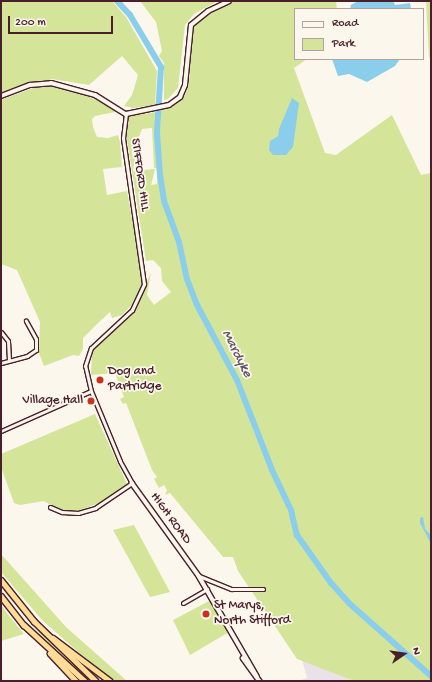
<!DOCTYPE html>
<style>
body{margin:0}
#map{position:relative;width:432px;height:682px;overflow:hidden;background:#fbf7ec;font-family:"Gochi Hand",sans-serif}
div>[style]{position:absolute}
.built>*{inset:0;background:#ebe1e8}
.green>*{inset:0;background:#d4e599}
.water>*{inset:0;background:#8bceec}
.river>*{height:6px;margin:-3px;padding:0 3px;transform-origin:3px;border-radius:3px;background:#8bceec}
.roads{filter:drop-shadow(1px 0 #4a1f2b) drop-shadow(-1px 0 #4a1f2b) drop-shadow(0 1px #4a1f2b) drop-shadow(0 -1px #4a1f2b)}
.minor>*{height:3px;margin:-1.5px;padding:0 1.5px;transform-origin:1.5px;border-radius:1.5px;background:#fbf7ec}
.tertiary>*{height:3.5px;margin:-1.75px;padding:0 1.75px;transform-origin:1.75px;border-radius:1.75px;background:#fbf7ec}
.secondary>*{height:4px;margin:-2px;padding:0 2px;transform-origin:2px;border-radius:2px;background:#fbf7ec}
.trunk>*{height:4.5px;margin:-2.25px;padding:0 2.25px;transform-origin:2.25px;border-radius:2.25px;background:#ffdd96}
.dots>*{width:11px;height:11px;translate:-50% -50%;box-sizing:border-box;border:2px solid #fbf7ec;border-radius:50%}
span{translate:-50% -50%;white-space:nowrap;text-align:center;line-height:1.15;-webkit-text-stroke:3.5px #fbf7ec;paint-order:stroke}
.street-label{font-size:13px;color:#4a1f2b}
.poi-label{font-size:13px;color:#4a1f2b}
.left{translate:0 -50%;text-align:left}
.right{translate:-100% -50%;text-align:right}
.water-label{font-size:14px;color:#5e5465;font-style:italic}
.frame{position:absolute;inset:0;border:2px solid #4a1f2b;pointer-events:none}
.legend{position:absolute;left:294px;top:8px;width:130px;height:52px;box-sizing:border-box;background:#fbf7ec;border:1px solid #b4a19f;margin:0;padding:5px 7px;list-style:none;font-size:12px;color:#4a1f2b}
.legend li{display:flex;align-items:center;gap:8px;height:20px}
.legend b{width:20px;border:1px solid #b4a19f}
.north{position:absolute;left:384px;top:634px;width:40px;height:40px;-webkit-text-stroke:3px #fbf7ec;paint-order:stroke;rotate:77deg;font-size:11px;font-weight:700;line-height:16px;text-align:center;color:#4a1f2b}
.north::after{content:'';display:block;margin:auto;width:14px;height:18px;background:#4a1f2b;clip-path:polygon(50% 0,100% 100%,50% 72%,0 100%)}
.scale{position:absolute;left:8px;top:16px;width:105px;height:18px;box-sizing:border-box;border:2px solid #4a1f2b;border-top:0;padding-left:5px;font-size:12px;line-height:14px;white-space:nowrap;color:#4a1f2b;-webkit-text-stroke:3px #fbf7ec;paint-order:stroke}
</style>
<div id="map">
<div class="built">
<i style="clip-path:polygon(302px 660px,354px 681px,297px 681px,307px 678px)"></i>
</div>
<div class="green">
<i style="clip-path:polygon(1px 1px,112px 1px,126px 17px,157px 71px,155px 105px,133px 108px,124px 106px,132px 95px,138px 75px,122px 56px,89px 85px,52px 79px,1px 98px)"></i>
<i style="clip-path:polygon(140px 1px,218px 1px,194px 14px,185px 25px,178px 88px,168px 99px,164px 100px,164px 63px,159px 56px,162px 51px,156px 22px)"></i>
<i style="clip-path:polygon(234px 1px,336px 1px,337px 9px,295px 9px,295px 59px,307px 59px,294px 68px,325px 153px,336px 155px,392px 115px,421px 175px,431px 173px,431px 681px,354px 681px,297px 659px,238px 571px,233px 557px,223px 557px,170px 493px,165px 495px,167px 490px,164px 485px,159px 488px,154px 479px,157px 477px,152px 470px,126px 403px,123px 404px,120px 399px,124px 397px,115px 373px,91px 375px,92px 352px,100px 341px,122px 324px,136px 309px,151px 272px,147px 295px,154px 305px,171px 292px,162px 281px,161px 268px,153px 260px,146px 261px,125px 126px,129px 116px,157px 112px,158px 174px,156px 168px,154px 168px,152px 128px,142px 129px,139px 137px,135px 137px,131px 144px,133px 146px,132px 154px,135px 157px,133px 171px,155px 169px,151px 185px,157px 184px,161px 110px,177px 104px,185px 95px,189px 83px,192px 27px,205px 15px)"></i>
<i style="clip-path:polygon(426px 1px,431px 1px,431px 59px,429px 58px)"></i>
<i style="clip-path:polygon(52px 86px,77px 91px,111px 107px,115px 112px,95px 116px,92px 119px,93px 127px,97px 137px,108px 138px,118px 135px,120px 142px,122px 167px,103px 169px,107px 195px,127px 191px,143px 278px,138px 299px,122px 315px,112px 318px,110px 312px,97px 324px,83px 338px,83px 349px,79px 356px,73px 355px,44px 366px,39px 353px,40px 322px,17px 270px,1px 264px,1px 100px,36px 87px)"></i>
<i style="clip-path:polygon(95px 414px,127px 484px,99px 503px,78px 511px,59px 510px,44px 501px,20px 505px,14px 503px,1px 467px,1px 454px)"></i>
<i style="clip-path:polygon(134px 525px,170px 592px,150px 597px,113px 530px)"></i>
<i style="clip-path:polygon(1px 554px,66px 627px,127px 681px,113px 681px,103px 674px,42px 620px,1px 572px)"></i>
<i style="clip-path:polygon(1px 584px,43px 634px,92px 681px,84px 676px,41px 635px,6px 594px)"></i>
<i style="clip-path:polygon(211px 600px,229px 632px,190px 655px,173px 620px)"></i>
<i style="clip-path:polygon(1px 605px,10px 617px,24px 634px,1px 641px)"></i>
</div>
<div class="water">
<i style="clip-path:polygon(358px 1px,393px 1px,395px 5px,410px 3px,411px 9px,350px 9px,351px 5px)"></i>
<i style="clip-path:polygon(332px 59px,400px 59px,395px 66px,367px 82px,349px 74px,338px 76px)"></i>
<i style="clip-path:polygon(292px 98px,299px 103px,293px 147px,286px 155px,273px 155px,269px 150px,270px 141px,278px 136px,279px 129px)"></i>
<i style="clip-path:polygon(423px 517px,425px 529px,431px 535px,431px 544px,420px 523px,420px 518px)"></i>
</div>
<div class="river">
<i style="left:117px;top:1px;width:19px;rotate:47deg"></i>
<i style="left:130px;top:15px;width:61px;rotate:59.2deg"></i>
<i style="left:161px;top:67px;width:66px;rotate:93.5deg"></i>
<i style="left:157px;top:133px;width:42px;rotate:85.9deg"></i>
<i style="left:160px;top:175px;width:26px;rotate:81deg"></i>
<i style="left:164px;top:201px;width:44px;rotate:69.9deg"></i>
<i style="left:179px;top:242px;width:38px;rotate:78deg"></i>
<i style="left:187px;top:279px;width:26px;rotate:69deg"></i>
<i style="left:196px;top:303px;width:87px;rotate:62deg"></i>
<i style="left:237px;top:380px;width:97px;rotate:68.7deg"></i>
<i style="left:272px;top:470px;width:44px;rotate:64.6deg"></i>
<i style="left:291px;top:510px;width:26px;rotate:77deg"></i>
<i style="left:297px;top:535px;width:59px;rotate:54.7deg"></i>
<i style="left:331px;top:583px;width:28px;rotate:48deg"></i>
<i style="left:350px;top:604px;width:108px;rotate:41.6deg"></i>
</div>
<div class="roads">
<div class="minor">
<i style="left:1px;top:332px;width:11px;rotate:52deg"></i>
<i style="left:8px;top:341px;width:19px;rotate:87deg"></i>
<i style="left:1px;top:363px;width:27px;rotate:-15deg"></i>
<i style="left:27px;top:356px;width:11px;rotate:-34deg"></i>
<i style="left:36px;top:350px;width:11px;rotate:-90deg"></i>
<i style="left:36px;top:339px;width:21px;rotate:-119deg"></i>
<i style="left:1px;top:431px;width:98px;rotate:-24deg"></i>
<i style="left:50px;top:507px;width:13px;rotate:23deg"></i>
<i style="left:62px;top:512px;width:16px;rotate:4deg"></i>
<i style="left:78px;top:513px;width:18px;rotate:-16deg"></i>
<i style="left:95px;top:508px;width:45px;rotate:-34deg"></i>
<i style="left:132px;top:483px;width:25px;rotate:-119deg"></i>
<i style="left:120px;top:461px;width:76px;rotate:-112.5deg"></i>
<i style="left:91px;top:391px;width:26px;rotate:-103deg"></i>
<i style="left:85px;top:366px;width:19px;rotate:-72deg"></i>
<i style="left:91px;top:348px;width:56px;rotate:-42.8deg"></i>
<i style="left:132px;top:310px;width:29px;rotate:-65deg"></i>
<i style="left:144px;top:284px;width:148px;rotate:-98.2deg"></i>
<i style="left:123px;top:138px;width:24px;rotate:-83deg"></i>
<i style="left:199px;top:576px;width:35px;rotate:22deg"></i>
<i style="left:231px;top:589px;width:32px"></i>
<i style="left:183px;top:603px;width:28px;rotate:-30deg"></i>
</div>
<div class="tertiary">
<i style="left:132px;top:483px;width:115px;rotate:54.2deg"></i>
<i style="left:199px;top:576px;width:116px;rotate:59.9deg"></i>
<i style="left:243px;top:658px;width:29px;rotate:54deg"></i>
</div>
<div class="secondary">
<i style="left:1px;top:96px;width:31px;rotate:-21deg"></i>
<i style="left:30px;top:85px;width:21px;rotate:-5deg"></i>
<i style="left:51px;top:83px;width:46px;rotate:15.3deg"></i>
<i style="left:95px;top:95px;width:36px;rotate:32deg"></i>
<i style="left:126px;top:114px;width:44px;rotate:-11.8deg"></i>
<i style="left:169px;top:105px;width:14px;rotate:-36deg"></i>
<i style="left:180px;top:97px;width:13px;rotate:-67deg"></i>
<i style="left:185px;top:85px;width:60px;rotate:-84.3deg"></i>
<i style="left:191px;top:25px;width:22px;rotate:-39deg"></i>
<i style="left:208px;top:11px;width:23px;rotate:-25deg"></i>
</div>
<div class="trunk">
<i style="left:1px;top:580px;width:53px;rotate:51.2deg"></i>
<i style="left:34px;top:621px;width:86px;rotate:44.1deg"></i>
<i style="left:1px;top:596px;width:37px;rotate:52deg"></i>
<i style="left:24px;top:625px;width:83px;rotate:42.6deg"></i>
<i style="left:53px;top:638px;width:71px;rotate:37deg"></i>
<i style="left:50px;top:653px;width:38px;rotate:47deg"></i>
</div>
</div>
<div class="dots">
<i style="left:100px;top:380px;background:#c8321e"></i>
<i style="left:91px;top:401px;background:#c8321e"></i>
<i style="left:206px;top:614px;background:#c8321e"></i>
</div>
<div class="street-label">
<span style="left:139px;top:175px;rotate:82deg">STIFFORD HILL</span>
<span style="left:170px;top:519px;rotate:54deg">HIGH ROAD</span>
</div>
<div class="poi-label">
<span class="left" style="left:108px;top:380px">Dog and<br>Partridge</span>
<span class="right" style="left:83px;top:401px">Village Hall</span>
<span class="left" style="left:214px;top:614px">St Marys,<br>North Stifford</span>
</div>
<div class="water-label">
<span style="left:236px;top:354px;rotate:63deg">Mardyke</span>
</div>
<div class="frame"></div>
<ul class="legend">
<li><b style="height:5px;background:#fbf7ec"></b>Road</li>
<li><b style="height:11px;background:#d4e599"></b>Park</li>
</ul>
<div class="north">N</div>
<div class="scale">200 m</div>
</div>
